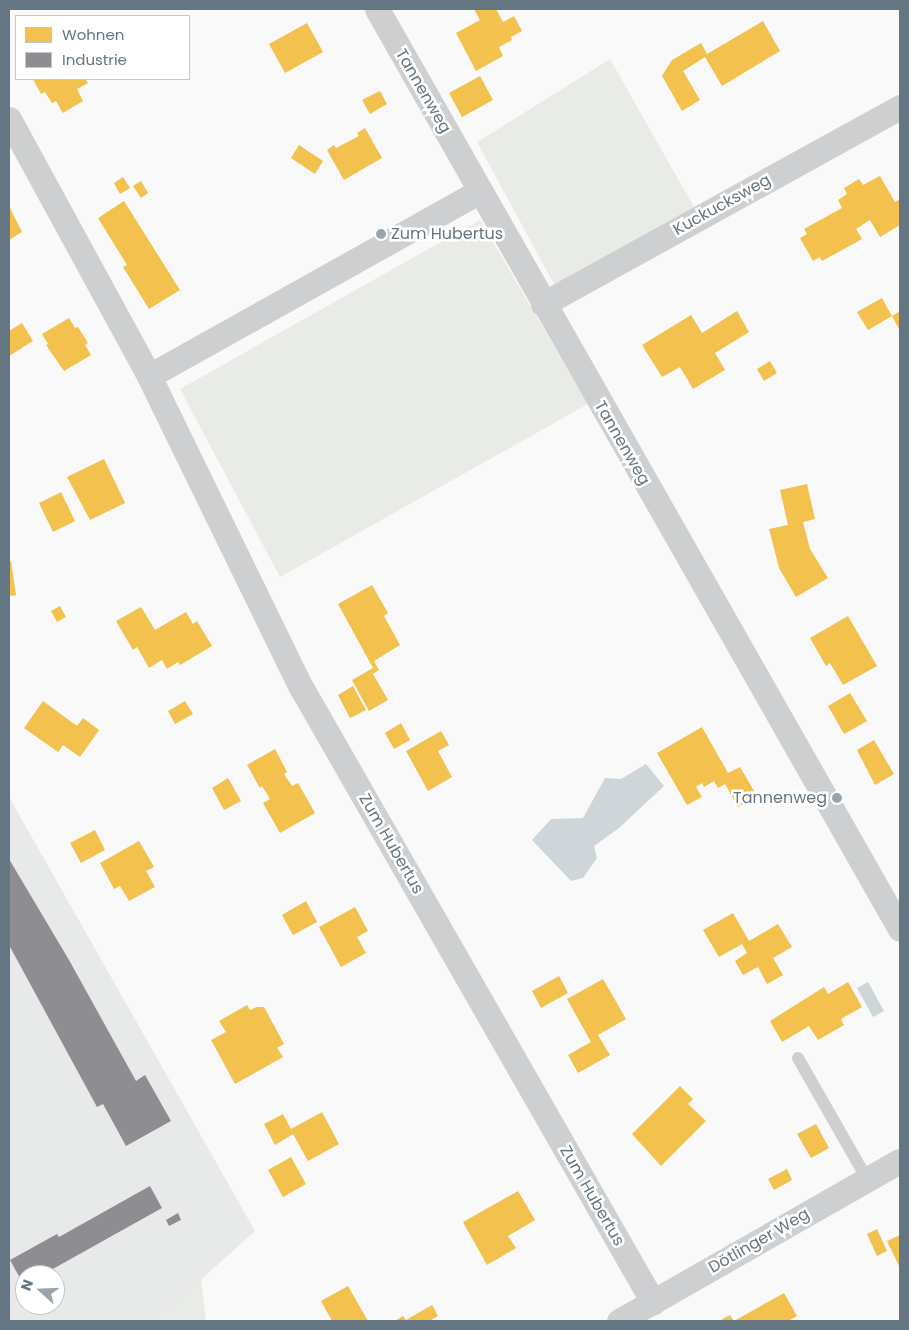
<!DOCTYPE html>
<meta charset="utf-8">
<style>
body{margin:0}
#map{position:relative;width:909px;height:1330px;overflow:hidden;background:#f9f9f9;font-family:Poppins,sans-serif}
div>[style]{position:absolute}
.built>*{inset:0;background:#e8e9e9}
.green>*{inset:0;background:#e8ebe6}
.water>*{inset:0;background:#ced6d9}
.homes>*{inset:0;background:#f2c14e}
.industry>*{inset:0;background:#8d8d92}
.service>*{height:12px;margin:-6px;padding:0 6px;transform-origin:6px;border-radius:6px;background:#cecfd0}
.minor>*{height:25px;margin:-12.5px;padding:0 12.5px;transform-origin:12.5px;border-radius:12.5px;background:#cecfd0}
.dots>*{width:14px;height:14px;translate:-50% -50%;box-sizing:border-box;border:2px solid #fff;border-radius:50%}
span{translate:-50% -50%;white-space:nowrap;text-align:center;line-height:1.15;-webkit-text-stroke:5px #fff;paint-order:stroke}
.street-label{font-size:16px;color:#657683}
.poi-label{font-size:16px;color:#657683}
.left{translate:0 -50%;text-align:left}
.right{translate:-100% -50%;text-align:right}
.frame{position:absolute;inset:0;border:10px solid #657683;pointer-events:none}
.legend{position:absolute;left:15px;top:15px;width:175px;height:65px;box-sizing:border-box;background:#fff;border:1px solid #c1c8cd;margin:0;padding:6px 9px;list-style:none;font-size:15px;color:#657683}
.legend li{display:flex;align-items:center;gap:10px;height:25px}
.legend b{width:25px;border:1px solid #c1c8cd}
.north{position:absolute;left:15px;top:1265px;width:50px;height:50px;box-sizing:border-box;background:#fff;border:1px solid #c1c8cd;border-radius:50%;rotate:290deg;font-size:14px;font-weight:700;line-height:20px;text-align:center;color:#657683}
.north::after{content:'';display:block;margin:auto;width:18px;height:22px;background:#99a4ac;clip-path:polygon(50% 0,100% 100%,50% 72%,0 100%)}
</style>
<div id="map">
<div class="built">
<i style="clip-path:polygon(evenodd,9px 797px,255px 1231px,155px 1321px,9px 1321px,9px 797px,25px 1275px,55px 1275px,55px 1305px,25px 1305px,25px 1275px)"></i>
</div>
<div class="green">
<i style="clip-path:polygon(610px 59px,695px 209px,555px 286px,477px 142px)"></i>
<i style="clip-path:polygon(480px 220px,588px 404px,280px 577px,180px 389px)"></i>
<i style="clip-path:polygon(201px 1279px,206px 1321px,155px 1321px)"></i>
</div>
<div class="water">
<i style="clip-path:polygon(646px 764px,664px 786px,619px 828px,594px 846px,597px 858px,583px 878px,571px 881px,532px 840px,551px 819px,583px 818px,605px 778px,621px 779px)"></i>
<i style="clip-path:polygon(868px 982px,884px 1011px,873px 1017px,857px 988px)"></i>
</div>
<div class="homes">
<i style="clip-path:polygon(474px 9px,496px 9px,503px 22px,514px 16px,522px 31px,511px 37px,512px 40px,499px 47px,503px 56px,476px 71px,456px 33px,480px 20px)"></i>
<i style="clip-path:polygon(763px 21px,780px 51px,722px 86px,705px 57px,683px 71px,700px 100px,682px 111px,662px 76px,672px 60px,701px 43px,707px 54px)"></i>
<i style="clip-path:polygon(307px 23px,323px 52px,285px 73px,269px 44px)"></i>
<i style="clip-path:polygon(480px 76px,493px 100px,462px 117px,449px 93px)"></i>
<i style="clip-path:polygon(33px 79px,85px 79px,88px 83px,77px 89px,83px 101px,63px 113px,56px 101px,52px 103px,45px 92px,41px 94px)"></i>
<i style="clip-path:polygon(380px 91px,387px 104px,370px 114px,362px 100px)"></i>
<i style="clip-path:polygon(365px 128px,382px 158px,344px 180px,327px 150px,334px 145px,336px 148px,359px 136px,357px 133px)"></i>
<i style="clip-path:polygon(299px 145px,323px 161px,315px 174px,291px 158px)"></i>
<i style="clip-path:polygon(880px 176px,895px 202px,900px 199px,900px 225px,880px 237px,870px 220px,856px 229px,862px 239px,822px 261px,820px 257px,813px 261px,800px 238px,807px 234px,804px 229px,842px 208px,838px 200px,847px 194px,844px 188px,859px 179px,863px 185px)"></i>
<i style="clip-path:polygon(123px 177px,130px 188px,120px 194px,114px 183px)"></i>
<i style="clip-path:polygon(141px 181px,148px 193px,141px 198px,133px 186px)"></i>
<i style="clip-path:polygon(124px 201px,180px 290px,149px 309px,123px 267px,127px 265px,98px 218px)"></i>
<i style="clip-path:polygon(9px 206px,22px 232px,9px 240px)"></i>
<i style="clip-path:polygon(882px 298px,892px 316px,900px 311px,900px 331px,892px 316px,868px 330px,857px 312px)"></i>
<i style="clip-path:polygon(737px 311px,749px 332px,715px 353px,725px 370px,693px 389px,680px 367px,662px 377px,642px 345px,691px 315px,702px 333px)"></i>
<i style="clip-path:polygon(69px 318px,75px 328px,78px 327px,88px 343px,85px 345px,91px 355px,64px 371px,46px 345px,48px 344px,42px 334px)"></i>
<i style="clip-path:polygon(22px 323px,33px 341px,9px 356px,9px 331px)"></i>
<i style="clip-path:polygon(770px 361px,777px 373px,764px 381px,757px 369px)"></i>
<i style="clip-path:polygon(104px 459px,125px 503px,90px 520px,67px 477px)"></i>
<i style="clip-path:polygon(807px 484px,815px 519px,803px 522px,810px 549px,828px 578px,796px 597px,779px 568px,769px 529px,788px 525px,780px 490px)"></i>
<i style="clip-path:polygon(61px 492px,75px 521px,53px 532px,39px 503px)"></i>
<i style="clip-path:polygon(11px 561px,16px 595px,9px 596px,9px 562px)"></i>
<i style="clip-path:polygon(372px 585px,388px 613px,384px 616px,400px 645px,374px 661px,379px 670px,373px 674px,388px 700px,369px 711px,352px 680px,373px 668px,338px 604px)"></i>
<i style="clip-path:polygon(60px 606px,66px 617px,57px 622px,51px 611px)"></i>
<i style="clip-path:polygon(141px 607px,155px 630px,186px 612px,193px 624px,197px 621px,212px 646px,180px 665px,178px 662px,167px 669px,162px 660px,149px 668px,137px 647px,133px 650px,116px 621px)"></i>
<i style="clip-path:polygon(848px 616px,877px 666px,843px 685px,830px 663px,826px 666px,810px 638px)"></i>
<i style="clip-path:polygon(353px 686px,366px 710px,350px 718px,338px 695px)"></i>
<i style="clip-path:polygon(850px 693px,867px 721px,844px 734px,828px 706px)"></i>
<i style="clip-path:polygon(43px 701px,77px 726px,83px 718px,99px 730px,80px 757px,63px 745px,58px 752px,24px 728px)"></i>
<i style="clip-path:polygon(185px 701px,193px 714px,175px 724px,168px 711px)"></i>
<i style="clip-path:polygon(401px 723px,410px 740px,394px 749px,385px 733px)"></i>
<i style="clip-path:polygon(702px 727px,728px 773px,740px 767px,757px 796px,738px 807px,725px 784px,718px 788px,714px 781px,704px 787px,702px 783px,696px 787px,702px 797px,687px 805px,657px 753px)"></i>
<i style="clip-path:polygon(441px 731px,449px 745px,438px 751px,452px 777px,428px 791px,406px 751px)"></i>
<i style="clip-path:polygon(874px 740px,894px 774px,875px 785px,857px 750px)"></i>
<i style="clip-path:polygon(275px 749px,287px 772px,284px 774px,292px 786px,298px 783px,315px 813px,280px 833px,263px 803px,270px 799px,262px 786px,260px 788px,247px 765px)"></i>
<i style="clip-path:polygon(228px 778px,241px 801px,224px 810px,212px 788px)"></i>
<i style="clip-path:polygon(95px 830px,105px 850px,81px 863px,70px 843px)"></i>
<i style="clip-path:polygon(139px 841px,154px 867px,146px 871px,155px 887px,129px 901px,120px 886px,114px 889px,100px 863px)"></i>
<i style="clip-path:polygon(306px 901px,317px 922px,293px 935px,282px 915px)"></i>
<i style="clip-path:polygon(355px 907px,368px 931px,357px 937px,366px 953px,341px 967px,319px 927px)"></i>
<i style="clip-path:polygon(733px 913px,749px 941px,778px 924px,792px 947px,773px 958px,783px 975px,767px 984px,758px 967px,743px 975px,735px 961px,747px 953px,742px 944px,719px 957px,703px 930px)"></i>
<i style="clip-path:polygon(559px 976px,568px 993px,541px 1008px,532px 991px)"></i>
<i style="clip-path:polygon(603px 979px,626px 1019px,598px 1035px,610px 1055px,578px 1073px,568px 1055px,591px 1042px,567px 999px)"></i>
<i style="clip-path:polygon(848px 982px,862px 1007px,841px 1019px,844px 1025px,818px 1040px,809px 1026px,782px 1042px,770px 1021px,824px 987px,828px 994px)"></i>
<i style="clip-path:polygon(247px 1005px,250px 1010px,257px 1007px,264px 1007px,284px 1044px,277px 1048px,283px 1057px,235px 1084px,211px 1040px,226px 1032px,219px 1021px)"></i>
<i style="clip-path:polygon(680px 1086px,693px 1099px,688px 1104px,706px 1121px,661px 1166px,632px 1134px)"></i>
<i style="clip-path:polygon(322px 1112px,339px 1144px,308px 1161px,293px 1134px,275px 1145px,264px 1124px,283px 1114px,291px 1129px)"></i>
<i style="clip-path:polygon(816px 1124px,829px 1148px,811px 1158px,797px 1134px)"></i>
<i style="clip-path:polygon(291px 1157px,306px 1184px,283px 1197px,268px 1170px)"></i>
<i style="clip-path:polygon(787px 1169px,792px 1180px,774px 1190px,768px 1179px)"></i>
<i style="clip-path:polygon(518px 1191px,535px 1220px,508px 1236px,516px 1248px,487px 1265px,463px 1222px)"></i>
<i style="clip-path:polygon(877px 1229px,887px 1251px,877px 1256px,867px 1234px)"></i>
<i style="clip-path:polygon(900px 1235px,900px 1268px,887px 1241px)"></i>
<i style="clip-path:polygon(348px 1286px,368px 1321px,332px 1321px,321px 1301px)"></i>
<i style="clip-path:polygon(784px 1293px,797px 1316px,788px 1321px,734px 1321px)"></i>
<i style="clip-path:polygon(432px 1305px,438px 1316px,429px 1321px,395px 1321px,403px 1316px,406px 1320px)"></i>
<i style="clip-path:polygon(730px 1315px,734px 1321px,719px 1321px)"></i>
</div>
<div class="industry">
<i style="clip-path:polygon(9px 859px,69px 960px,136px 1081px,145px 1075px,171px 1121px,126px 1146px,103px 1104px,97px 1107px,9px 945px)"></i>
<i style="clip-path:polygon(150px 1186px,162px 1208px,42px 1275px,25px 1275px,25px 1287px,10px 1260px,57px 1234px,59px 1237px)"></i>
<i style="clip-path:polygon(178px 1213px,181px 1220px,169px 1226px,166px 1220px)"></i>
</div>
<div class="service">
<i style="left:798px;top:1058px;width:139px;rotate:60.3deg"></i>
</div>
<div class="minor">
<i style="left:377px;top:9px;width:1058px;rotate:60.38deg"></i>
<i style="left:9px;top:119px;width:293px;rotate:61.4deg"></i>
<i style="left:480px;top:191px;width:379px;rotate:150.8deg"></i>
<i style="left:149px;top:376px;width:346px;rotate:64deg"></i>
<i style="left:301px;top:687px;width:709px;rotate:60.22deg"></i>
<i style="left:543px;top:304px;width:408px;rotate:-28.9deg"></i>
<i style="left:619px;top:1321px;width:323px;rotate:-29.7deg"></i>
</div>
<div class="dots">
<i style="left:381px;top:234px;background:#99a4ac"></i>
<i style="left:837px;top:798px;background:#99a4ac"></i>
</div>
<div class="street-label">
<span style="left:423px;top:91px;rotate:60deg">Tannenweg</span>
<span style="left:722px;top:205px;rotate:-29deg">Kuckucksweg</span>
<span style="left:622px;top:443px;rotate:60deg">Tannenweg</span>
<span style="left:391px;top:844px;rotate:60deg">Zum Hubertus</span>
<span style="left:592px;top:1196px;rotate:60deg">Zum Hubertus</span>
<span style="left:759px;top:1241px;rotate:-30deg">Dötlinger Weg</span>
</div>
<div class="poi-label">
<span class="left" style="left:391px;top:234px">Zum Hubertus</span>
<span class="right" style="left:827px;top:798px">Tannenweg</span>
</div>
<div class="frame"></div>
<ul class="legend">
<li><b style="height:14px;background:#f2c14e"></b>Wohnen</li>
<li><b style="height:14px;background:#8d8d92"></b>Industrie</li>
</ul>
<div class="north">N</div>
</div>
